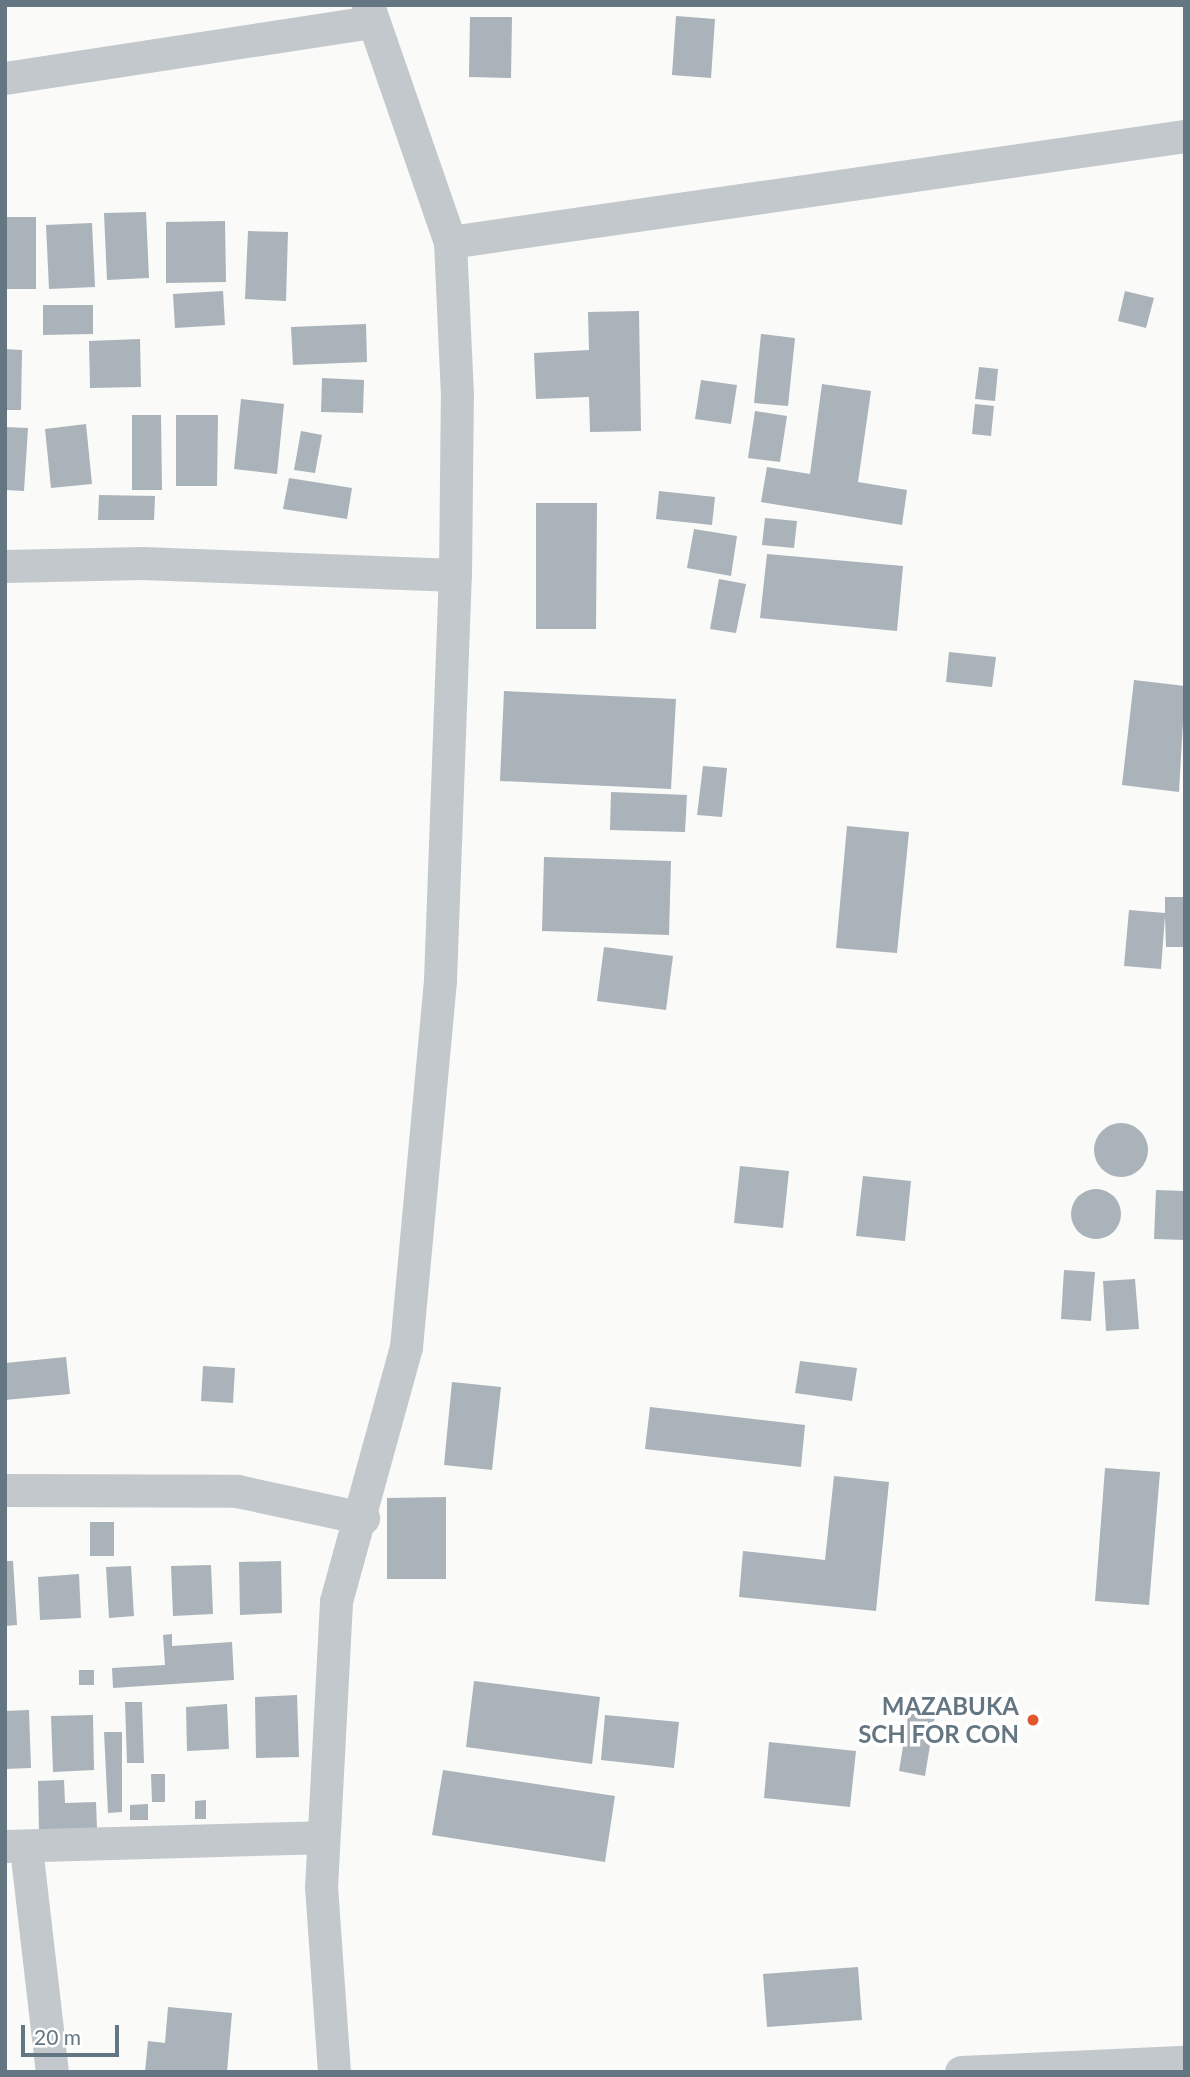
<!DOCTYPE html>
<style>
body{margin:0}
#map{position:relative;width:1190px;height:2077px;overflow:hidden;background:#fafaf8;font-family:Lato,sans-serif}
div>[style]{position:absolute}
.building>*{inset:0;background:#aab3b9}
.round{border-radius:50%}
.minor>*{height:33px;margin:-16.5px;padding:0 16.5px;transform-origin:16.5px;border-radius:16.5px;background:#c3c8cc}
.dots>*{width:19px;height:19px;translate:-50% -50%;box-sizing:border-box;border:4px solid #fff;border-radius:50%}
span{translate:-50% -50%;white-space:nowrap;text-align:center;line-height:1.15;-webkit-text-stroke:7px #fff;paint-order:stroke}
.poi-label{font-size:24px;color:#657683;font-weight:700}
.right{translate:-100% -50%;text-align:right}
.frame{position:absolute;inset:0;border:7px solid #657683;pointer-events:none}
.scale{position:absolute;left:21px;top:2025px;width:98px;height:32px;box-sizing:border-box;border:4px solid #657683;border-top:0;padding-left:9px;font-size:21px;line-height:24px;white-space:nowrap;color:#657683;-webkit-text-stroke:5px #fff;paint-order:stroke}
</style>
<div id="map">
<div class="building">
<i style="clip-path:polygon(676px 16px,715px 19px,711px 78px,672px 75px)"></i>
<i style="clip-path:polygon(470px 17px,512px 17px,511px 78px,469px 77px)"></i>
<i style="clip-path:polygon(146px 212px,149px 278px,107px 280px,104px 213px)"></i>
<i style="clip-path:polygon(5px 217px,36px 217px,36px 289px,5px 289px)"></i>
<i style="clip-path:polygon(225px 221px,226px 282px,166px 283px,166px 222px)"></i>
<i style="clip-path:polygon(92px 223px,95px 287px,49px 289px,46px 225px)"></i>
<i style="clip-path:polygon(248px 231px,288px 232px,286px 301px,245px 299px)"></i>
<i style="clip-path:polygon(223px 291px,225px 325px,175px 328px,173px 294px)"></i>
<i style="clip-path:polygon(1125px 291px,1154px 298px,1146px 328px,1118px 321px)"></i>
<i style="clip-path:polygon(43px 305px,93px 305px,93px 334px,43px 335px)"></i>
<i style="clip-path:polygon(639px 311px,641px 431px,590px 432px,589px 397px,536px 399px,534px 353px,589px 350px,588px 312px)"></i>
<i style="clip-path:polygon(366px 324px,367px 362px,293px 365px,291px 327px)"></i>
<i style="clip-path:polygon(761px 334px,795px 338px,788px 406px,754px 403px)"></i>
<i style="clip-path:polygon(140px 339px,141px 387px,90px 388px,89px 341px)"></i>
<i style="clip-path:polygon(5px 349px,22px 350px,21px 410px,5px 410px)"></i>
<i style="clip-path:polygon(979px 367px,998px 369px,995px 401px,975px 399px)"></i>
<i style="clip-path:polygon(322px 378px,364px 380px,363px 413px,321px 412px)"></i>
<i style="clip-path:polygon(701px 380px,737px 385px,731px 424px,695px 419px)"></i>
<i style="clip-path:polygon(822px 384px,871px 391px,858px 482px,907px 490px,902px 525px,761px 502px,767px 467px,810px 474px)"></i>
<i style="clip-path:polygon(241px 399px,284px 404px,277px 474px,234px 469px)"></i>
<i style="clip-path:polygon(975px 404px,994px 406px,991px 436px,972px 434px)"></i>
<i style="clip-path:polygon(755px 411px,787px 416px,780px 462px,748px 458px)"></i>
<i style="clip-path:polygon(132px 415px,161px 415px,162px 490px,132px 490px)"></i>
<i style="clip-path:polygon(176px 415px,218px 415px,217px 486px,176px 486px)"></i>
<i style="clip-path:polygon(86px 424px,92px 484px,51px 488px,45px 429px)"></i>
<i style="clip-path:polygon(5px 427px,28px 428px,24px 491px,5px 490px)"></i>
<i style="clip-path:polygon(301px 431px,322px 435px,315px 473px,294px 470px)"></i>
<i style="clip-path:polygon(289px 478px,352px 488px,347px 519px,283px 509px)"></i>
<i style="clip-path:polygon(659px 491px,715px 497px,712px 525px,656px 519px)"></i>
<i style="clip-path:polygon(99px 495px,155px 496px,154px 520px,98px 520px)"></i>
<i style="clip-path:polygon(536px 503px,597px 503px,596px 629px,536px 629px)"></i>
<i style="clip-path:polygon(765px 518px,797px 521px,794px 548px,762px 545px)"></i>
<i style="clip-path:polygon(694px 529px,737px 536px,731px 576px,687px 568px)"></i>
<i style="clip-path:polygon(767px 554px,903px 566px,897px 631px,760px 618px)"></i>
<i style="clip-path:polygon(719px 579px,746px 584px,736px 633px,710px 629px)"></i>
<i style="clip-path:polygon(949px 652px,996px 657px,992px 687px,946px 682px)"></i>
<i style="clip-path:polygon(1134px 680px,1185px 686px,1179px 792px,1122px 785px)"></i>
<i style="clip-path:polygon(504px 691px,676px 699px,671px 789px,500px 781px)"></i>
<i style="clip-path:polygon(703px 766px,727px 768px,722px 817px,697px 815px)"></i>
<i style="clip-path:polygon(611px 792px,687px 795px,685px 832px,610px 830px)"></i>
<i style="clip-path:polygon(847px 826px,909px 832px,897px 953px,836px 948px)"></i>
<i style="clip-path:polygon(544px 857px,671px 861px,669px 935px,542px 931px)"></i>
<i style="clip-path:polygon(1165px 897px,1185px 897px,1185px 947px,1166px 947px,1165px 916px,1161px 969px,1124px 966px,1129px 910px,1165px 913px)"></i>
<i style="clip-path:polygon(604px 947px,673px 956px,666px 1010px,597px 1001px)"></i>
<i class="round" style="left:1094px;top:1123px;width:54px;height:54px"></i>
<i style="clip-path:polygon(740px 1166px,789px 1171px,783px 1228px,734px 1223px)"></i>
<i style="clip-path:polygon(863px 1176px,911px 1181px,905px 1241px,856px 1236px)"></i>
<i class="round" style="left:1071px;top:1189px;width:50px;height:50px"></i>
<i style="clip-path:polygon(1156px 1190px,1185px 1191px,1185px 1240px,1154px 1239px)"></i>
<i style="clip-path:polygon(1064px 1270px,1095px 1272px,1091px 1321px,1061px 1319px)"></i>
<i style="clip-path:polygon(1135px 1279px,1139px 1329px,1106px 1331px,1103px 1281px)"></i>
<i style="clip-path:polygon(66px 1357px,70px 1394px,5px 1400px,5px 1363px)"></i>
<i style="clip-path:polygon(800px 1361px,857px 1368px,852px 1401px,795px 1393px)"></i>
<i style="clip-path:polygon(203px 1366px,235px 1368px,233px 1403px,201px 1401px)"></i>
<i style="clip-path:polygon(452px 1382px,501px 1387px,492px 1470px,444px 1465px)"></i>
<i style="clip-path:polygon(650px 1407px,805px 1425px,801px 1467px,645px 1449px)"></i>
<i style="clip-path:polygon(1105px 1468px,1160px 1472px,1149px 1605px,1095px 1601px)"></i>
<i style="clip-path:polygon(834px 1476px,889px 1482px,876px 1611px,739px 1597px,743px 1551px,825px 1560px)"></i>
<i style="clip-path:polygon(446px 1497px,446px 1579px,387px 1579px,387px 1498px)"></i>
<i style="clip-path:polygon(90px 1522px,114px 1522px,114px 1556px,90px 1556px)"></i>
<i style="clip-path:polygon(5px 1561px,13px 1561px,17px 1625px,5px 1626px)"></i>
<i style="clip-path:polygon(281px 1561px,282px 1613px,240px 1615px,239px 1562px)"></i>
<i style="clip-path:polygon(211px 1565px,213px 1614px,173px 1616px,171px 1566px)"></i>
<i style="clip-path:polygon(131px 1566px,134px 1616px,109px 1618px,106px 1567px)"></i>
<i style="clip-path:polygon(79px 1574px,81px 1618px,40px 1620px,38px 1577px)"></i>
<i style="clip-path:polygon(172px 1634px,172px 1646px,232px 1642px,234px 1680px,113px 1688px,112px 1668px,165px 1665px,163px 1635px)"></i>
<i style="clip-path:polygon(79px 1670px,94px 1670px,94px 1685px,79px 1685px)"></i>
<i style="clip-path:polygon(474px 1681px,600px 1697px,592px 1764px,466px 1747px)"></i>
<i style="clip-path:polygon(297px 1695px,299px 1757px,256px 1758px,255px 1697px)"></i>
<i style="clip-path:polygon(125px 1702px,142px 1702px,144px 1763px,127px 1763px)"></i>
<i style="clip-path:polygon(227px 1704px,229px 1749px,187px 1751px,186px 1707px)"></i>
<i style="clip-path:polygon(29px 1710px,31px 1768px,5px 1769px,5px 1711px)"></i>
<i style="clip-path:polygon(909px 1710px,935px 1715px,925px 1776px,899px 1771px)"></i>
<i style="clip-path:polygon(93px 1715px,94px 1770px,53px 1772px,51px 1716px)"></i>
<i style="clip-path:polygon(605px 1715px,679px 1722px,674px 1768px,601px 1760px)"></i>
<i style="clip-path:polygon(104px 1732px,122px 1732px,122px 1812px,108px 1813px)"></i>
<i style="clip-path:polygon(769px 1742px,856px 1751px,850px 1807px,764px 1798px)"></i>
<i style="clip-path:polygon(443px 1770px,615px 1796px,605px 1862px,432px 1835px)"></i>
<i style="clip-path:polygon(151px 1774px,165px 1774px,165px 1802px,152px 1802px)"></i>
<i style="clip-path:polygon(64px 1780px,65px 1803px,96px 1802px,97px 1829px,39px 1831px,38px 1781px)"></i>
<i style="clip-path:polygon(206px 1800px,206px 1819px,195px 1819px,195px 1801px)"></i>
<i style="clip-path:polygon(148px 1804px,148px 1820px,130px 1820px,130px 1805px)"></i>
<i style="clip-path:polygon(858px 1967px,862px 2020px,767px 2027px,763px 1974px)"></i>
<i style="clip-path:polygon(168px 2007px,232px 2013px,227px 2072px,145px 2072px,148px 2041px,165px 2043px)"></i>
</div>
<div class="minor">
<i style="left:5px;top:78px;width:371px;rotate:-8.7deg"></i>
<i style="left:450px;top:242px;width:743px;rotate:-8.21deg"></i>
<i style="left:5px;top:566px;width:137px;rotate:-1.3deg"></i>
<i style="left:142px;top:563px;width:313px;rotate:2.2deg"></i>
<i style="left:5px;top:1490px;width:232px;rotate:0.2deg"></i>
<i style="left:237px;top:1491px;width:129px;rotate:12.1deg"></i>
<i style="left:5px;top:1846px;width:316px;rotate:-1.6deg"></i>
<i style="left:26px;top:1848px;width:226px;rotate:83.4deg"></i>
<i style="left:334px;top:2072px;width:184px;rotate:-94deg"></i>
<i style="left:321px;top:1888px;width:287px;rotate:-87deg"></i>
<i style="left:336px;top:1601px;width:263px;rotate:-74.6deg"></i>
<i style="left:406px;top:1347px;width:369px;rotate:-84.7deg"></i>
<i style="left:440px;top:980px;width:405px;rotate:-87.9deg"></i>
<i style="left:455px;top:575px;width:179px;rotate:-89.4deg"></i>
<i style="left:457px;top:396px;width:154px;rotate:-92.6deg"></i>
<i style="left:450px;top:242px;width:251px;rotate:-109.1deg"></i>
<i style="left:961px;top:2072px;width:224px;rotate:-2.6deg"></i>
</div>
<div class="dots">
<i style="left:1033px;top:1720px;background:#e4572e"></i>
</div>
<div class="poi-label">
<span class="right" style="left:1019px;top:1720px">MAZABUKA<br>SCH FOR CON</span>
</div>
<div class="frame"></div>
<div class="scale">20 m</div>
</div>
